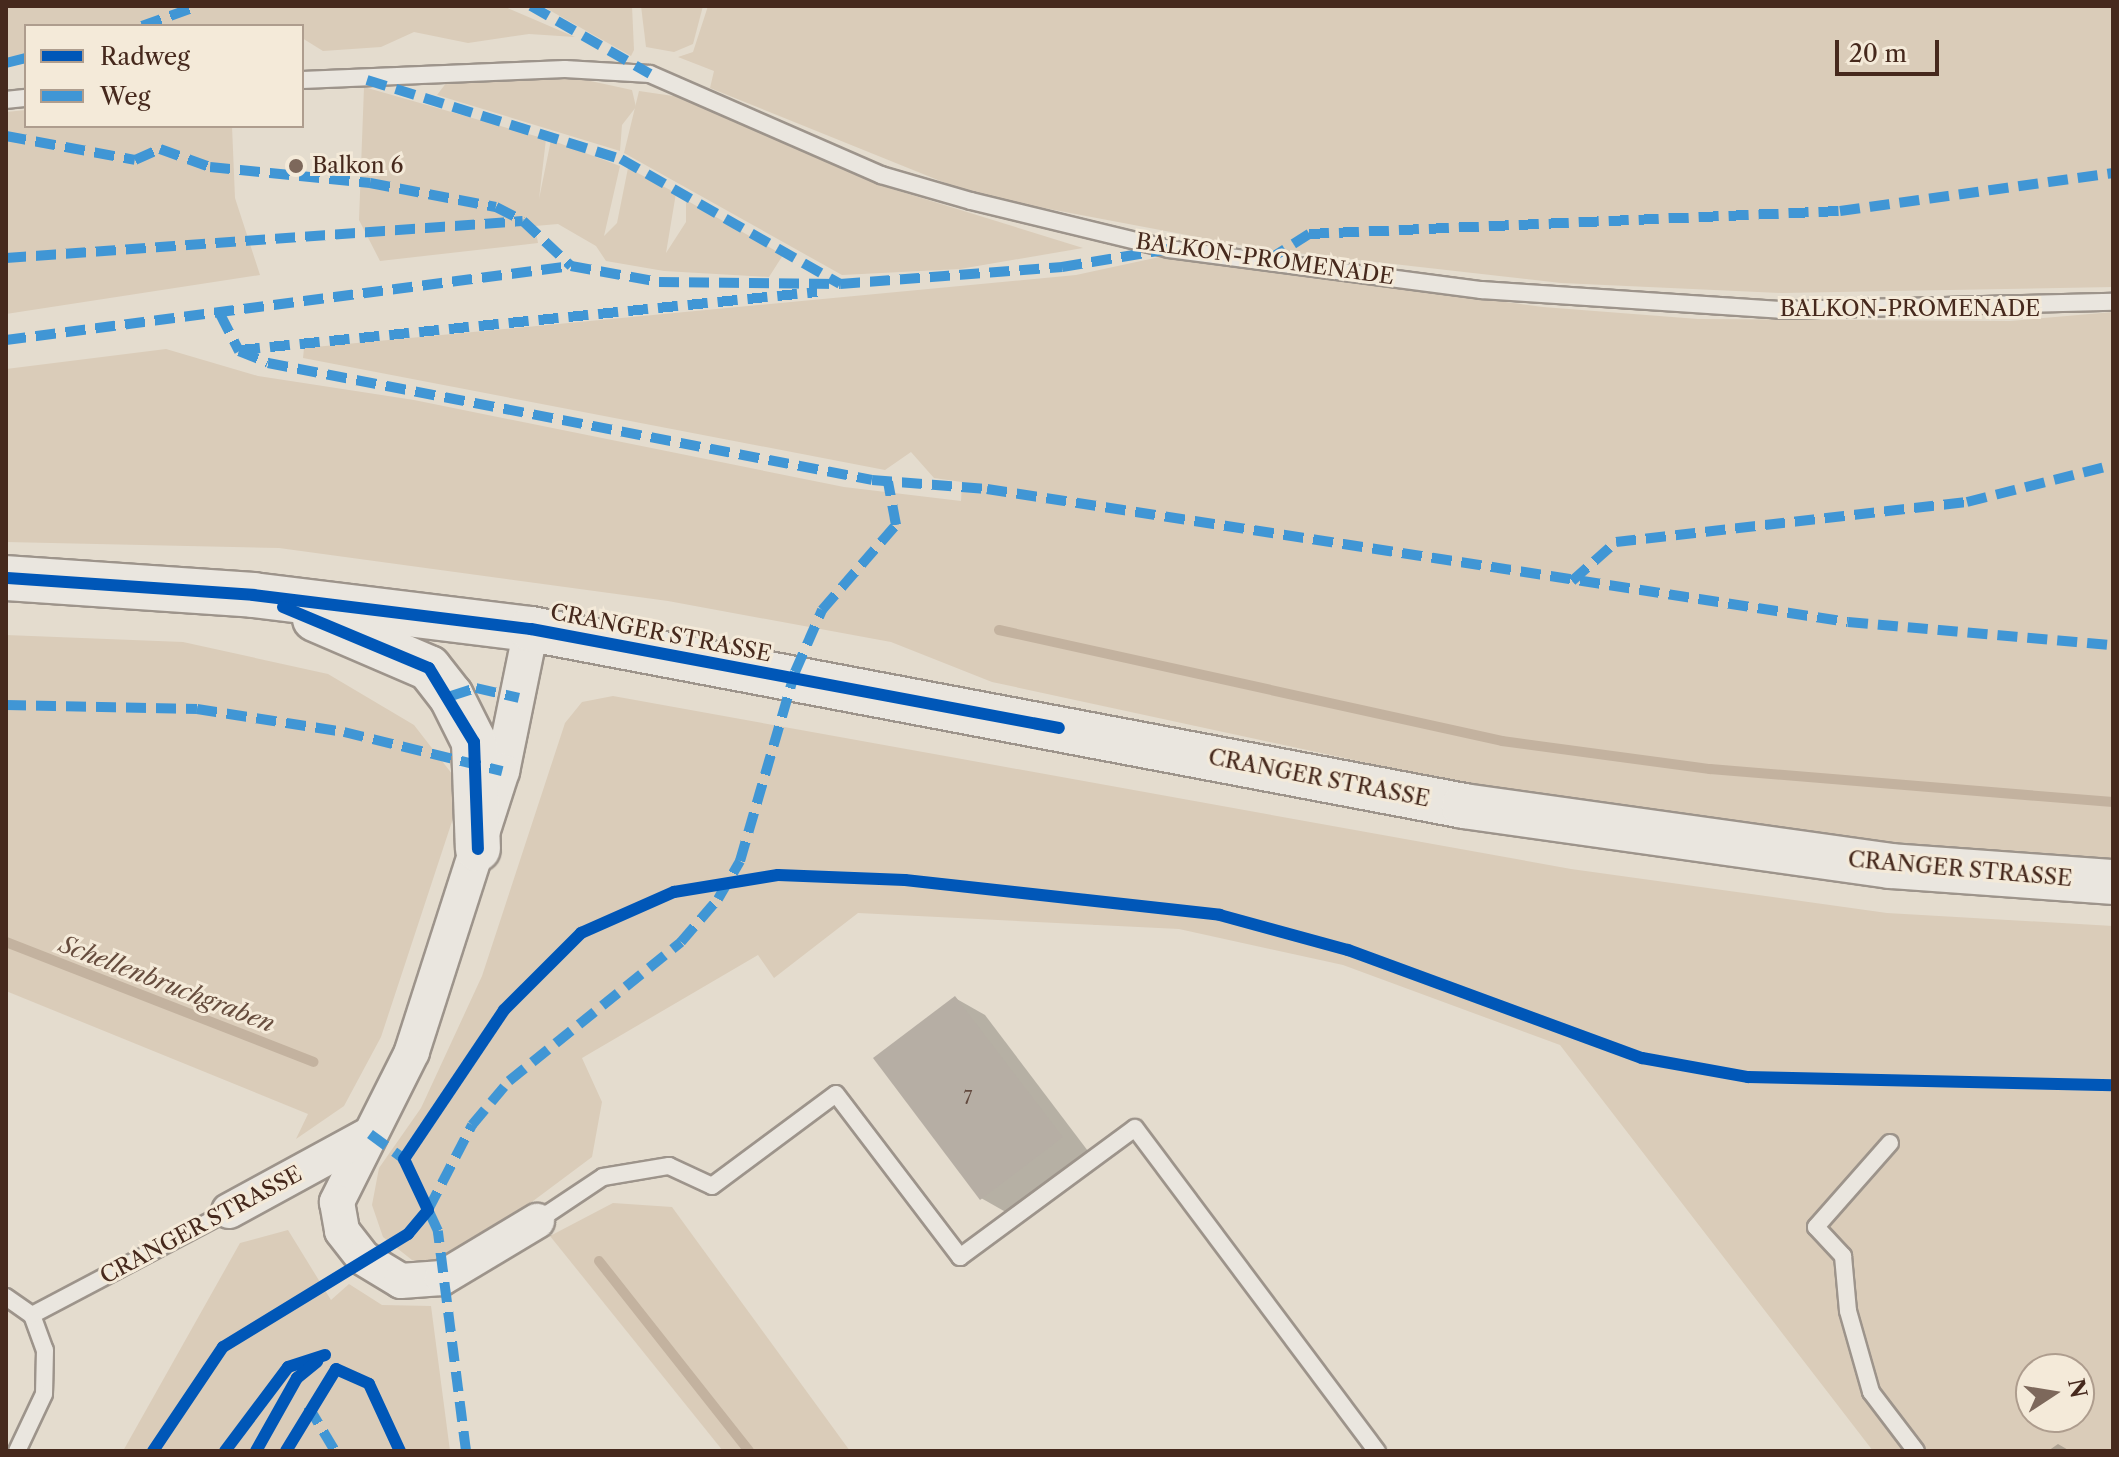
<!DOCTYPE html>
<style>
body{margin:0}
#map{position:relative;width:2119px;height:1457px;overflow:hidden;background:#e4dcce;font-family:"Libre Caslon Text",serif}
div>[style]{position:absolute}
.green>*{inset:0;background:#daccb9}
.shadow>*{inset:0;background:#0003}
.stream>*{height:10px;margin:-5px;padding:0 5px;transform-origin:5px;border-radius:5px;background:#c3b29f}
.building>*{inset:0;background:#b6aea4}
.roads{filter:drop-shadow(2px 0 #9d948b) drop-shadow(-2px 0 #9d948b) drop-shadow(0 2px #9d948b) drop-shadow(0 -2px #9d948b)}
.lane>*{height:16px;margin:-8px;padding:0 8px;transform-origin:8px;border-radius:8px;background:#eae6df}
.street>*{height:34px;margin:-17px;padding:0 17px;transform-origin:17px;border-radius:17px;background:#eae6df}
.secondary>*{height:44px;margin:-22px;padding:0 22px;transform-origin:22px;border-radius:22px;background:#eae6df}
.quiet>*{height:10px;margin-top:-5px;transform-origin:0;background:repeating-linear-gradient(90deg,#4096d5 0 20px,transparent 0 30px)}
.cycleway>*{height:12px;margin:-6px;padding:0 6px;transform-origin:6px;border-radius:6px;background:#0057b8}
.dots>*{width:22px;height:22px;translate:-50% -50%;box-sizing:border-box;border:4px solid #f4ead9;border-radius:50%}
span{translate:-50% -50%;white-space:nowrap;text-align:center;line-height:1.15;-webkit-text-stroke:6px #f4ead9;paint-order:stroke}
.number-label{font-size:18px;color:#624a3f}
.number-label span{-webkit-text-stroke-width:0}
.poi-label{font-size:22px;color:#46291d}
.left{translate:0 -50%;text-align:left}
.street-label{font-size:22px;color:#46291d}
.water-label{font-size:24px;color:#674d3e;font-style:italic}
.frame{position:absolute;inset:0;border:8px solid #46291d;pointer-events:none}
.legend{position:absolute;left:24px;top:24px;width:280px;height:104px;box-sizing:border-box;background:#f4ead9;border:2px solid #ae9d8e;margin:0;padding:10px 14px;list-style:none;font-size:24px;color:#46291d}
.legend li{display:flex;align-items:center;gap:16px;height:40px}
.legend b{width:40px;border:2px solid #ae9d8e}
.north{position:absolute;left:2015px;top:1353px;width:80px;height:80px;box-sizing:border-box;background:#f4ead9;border:2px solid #ae9d8e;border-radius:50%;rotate:78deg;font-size:22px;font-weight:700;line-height:32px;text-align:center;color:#46291d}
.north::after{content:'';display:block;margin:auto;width:28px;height:36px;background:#7d685b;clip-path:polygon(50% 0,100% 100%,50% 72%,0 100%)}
.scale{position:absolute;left:1835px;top:40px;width:104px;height:36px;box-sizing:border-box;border:4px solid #46291d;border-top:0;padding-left:10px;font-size:24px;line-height:28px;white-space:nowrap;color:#46291d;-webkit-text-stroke:6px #f4ead9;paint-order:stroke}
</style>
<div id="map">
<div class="green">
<i style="clip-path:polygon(6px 6px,503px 6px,575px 37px,529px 34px,468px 43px,414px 32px,381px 47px,323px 51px,302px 38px,302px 26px,26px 26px,26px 63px,6px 67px)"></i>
<i style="clip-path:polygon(542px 6px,632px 6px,634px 50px,631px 56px)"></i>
<i style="clip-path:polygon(641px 6px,703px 6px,693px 44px,674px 52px,646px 47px)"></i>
<i style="clip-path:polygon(708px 6px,2113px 6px,2113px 287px,1781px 293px,1561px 283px,1261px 249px,975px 195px,710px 88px,714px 71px,678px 57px,693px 52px)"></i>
<i style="clip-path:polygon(563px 75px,632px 90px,636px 107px,622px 125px,620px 151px,437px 95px,450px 78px)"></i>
<i style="clip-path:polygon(364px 87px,546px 139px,539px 199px,551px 140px,620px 166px,604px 236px,617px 223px,628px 168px,676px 193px,666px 253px,686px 222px,686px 200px,783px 255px,769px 277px,664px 271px,606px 261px,596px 246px,558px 224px,535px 226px,538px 243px,380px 261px,359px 220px)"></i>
<i style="clip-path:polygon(639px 91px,680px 97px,886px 187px,1083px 248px,960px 269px,842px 275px,624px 153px)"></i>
<i style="clip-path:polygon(26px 110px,26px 126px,232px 126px,235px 198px,260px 275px,6px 314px,6px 112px)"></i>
<i style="clip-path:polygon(1164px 256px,1543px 307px,1698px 319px,2010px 321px,2113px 312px,2113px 860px,1906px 846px,1474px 786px,992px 682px,891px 642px,668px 601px,279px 548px,6px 542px,6px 369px,166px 349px,258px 376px,414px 400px,844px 487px,961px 501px,962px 482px,934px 478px,911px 452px,885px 470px,303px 358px,304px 348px,1076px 275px)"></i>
<i style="clip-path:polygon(6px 635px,183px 642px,328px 674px,414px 725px,463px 788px,381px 1037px,344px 1106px,296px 1139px,308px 1114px,6px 991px)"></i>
<i style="clip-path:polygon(evenodd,613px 696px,1571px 869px,1887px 913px,2113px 926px,2113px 1451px,1873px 1451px,1560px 1045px,1343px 965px,1179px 929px,858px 913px,774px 978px,758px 955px,582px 1058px,602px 1102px,592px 1157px,449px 1264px,412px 1260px,383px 1237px,372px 1205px,379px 1168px,421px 1108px,482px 976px,565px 723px,582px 702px,613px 696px,2031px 1369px,2079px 1369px,2079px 1417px,2031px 1417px,2031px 1369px)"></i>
<i style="clip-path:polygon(613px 1203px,672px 1207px,850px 1451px,723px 1451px,550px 1236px)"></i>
<i style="clip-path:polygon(288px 1230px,331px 1300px,349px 1284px,382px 1305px,431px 1306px,450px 1451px,123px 1451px,240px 1243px)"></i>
</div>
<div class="shadow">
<i style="clip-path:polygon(955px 998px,985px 1015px,1091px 1155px,1011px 1215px,981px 1198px)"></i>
<i style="clip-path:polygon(2058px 1444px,2070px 1451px,2048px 1451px)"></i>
</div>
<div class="stream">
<i style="left:999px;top:630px;width:515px;rotate:12.44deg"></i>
<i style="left:1502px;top:741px;width:210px;rotate:7.7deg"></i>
<i style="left:1710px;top:769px;width:404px;rotate:4.7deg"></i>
<i style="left:6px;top:942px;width:330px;rotate:21.3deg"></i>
<i style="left:599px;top:1261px;width:242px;rotate:51.7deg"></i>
</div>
<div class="building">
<i style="clip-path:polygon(955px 996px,1063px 1137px,980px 1200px,873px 1058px)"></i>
</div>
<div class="roads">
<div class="lane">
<i style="left:302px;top:80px;width:263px;rotate:-2.4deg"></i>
<i style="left:565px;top:69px;width:85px;rotate:3.4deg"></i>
<i style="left:650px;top:74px;width:252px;rotate:23.6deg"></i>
<i style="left:881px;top:175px;width:94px;rotate:16.1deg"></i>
<i style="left:971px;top:201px;width:204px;rotate:13.6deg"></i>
<i style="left:1169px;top:249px;width:315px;rotate:7.5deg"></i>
<i style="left:1481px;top:290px;width:300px;rotate:3.8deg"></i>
<i style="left:1780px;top:310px;width:333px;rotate:-1.4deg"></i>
<i style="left:6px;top:100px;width:20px;rotate:-6deg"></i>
<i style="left:1890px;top:1143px;width:112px;rotate:131.4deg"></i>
<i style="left:1816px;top:1227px;width:40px;rotate:47deg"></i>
<i style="left:1843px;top:1256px;width:55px;rotate:84.8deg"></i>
<i style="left:1848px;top:1311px;width:84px;rotate:74.1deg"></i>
<i style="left:1871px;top:1392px;width:74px;rotate:52.7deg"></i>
<i style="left:537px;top:1221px;width:79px;rotate:-33.7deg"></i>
<i style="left:603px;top:1177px;width:67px;rotate:-9.5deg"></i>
<i style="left:669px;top:1166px;width:47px;rotate:24.9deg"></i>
<i style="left:712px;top:1186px;width:154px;rotate:-36.6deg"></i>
<i style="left:836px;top:1094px;width:205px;rotate:52.7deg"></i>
<i style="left:960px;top:1257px;width:217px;rotate:-36.4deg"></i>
<i style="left:1135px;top:1128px;width:404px;rotate:53.2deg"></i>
<i style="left:6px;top:1297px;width:32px;rotate:35deg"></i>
<i style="left:32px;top:1315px;width:37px;rotate:70deg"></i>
<i style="left:45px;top:1350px;width:44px;rotate:91.3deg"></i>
<i style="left:44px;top:1394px;width:63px;rotate:115.3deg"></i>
<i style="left:32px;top:1315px;width:223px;rotate:-27.8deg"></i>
</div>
<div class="street">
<i style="left:531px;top:629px;width:145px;rotate:101.5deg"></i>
<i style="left:502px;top:771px;width:295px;rotate:107.8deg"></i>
<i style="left:412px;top:1052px;width:168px;rotate:116.6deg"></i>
<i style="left:337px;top:1202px;width:29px;rotate:80deg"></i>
<i style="left:342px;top:1231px;width:34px;rotate:52deg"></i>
<i style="left:363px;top:1258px;width:44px;rotate:31.2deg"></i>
<i style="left:401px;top:1281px;width:41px;rotate:-4.2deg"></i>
<i style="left:442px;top:1278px;width:111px;rotate:-31deg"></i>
<i style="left:229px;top:1211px;width:161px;rotate:-28.6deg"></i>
</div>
<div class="secondary">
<i style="left:6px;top:578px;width:248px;rotate:3.9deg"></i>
<i style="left:253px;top:595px;width:280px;rotate:7deg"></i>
<i style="left:531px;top:629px;width:950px;rotate:10.74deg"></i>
<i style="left:1464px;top:806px;width:430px;rotate:8deg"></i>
<i style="left:1890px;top:866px;width:224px;rotate:4.1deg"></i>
<i style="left:315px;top:619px;width:124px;rotate:23.3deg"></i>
<i style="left:429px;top:668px;width:36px;rotate:52deg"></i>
<i style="left:451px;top:696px;width:51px;rotate:63.4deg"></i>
<i style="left:474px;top:742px;width:107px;rotate:87.9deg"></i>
</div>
</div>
<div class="quiet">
<i style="left:531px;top:6px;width:137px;rotate:29.7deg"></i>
<i style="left:142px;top:26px;width:59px;rotate:-19.7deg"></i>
<i style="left:6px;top:63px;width:21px;rotate:-14deg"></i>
<i style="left:367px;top:80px;width:266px;rotate:17.3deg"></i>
<i style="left:621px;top:159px;width:252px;rotate:29.7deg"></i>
<i style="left:6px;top:136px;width:131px;rotate:10.5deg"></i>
<i style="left:135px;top:160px;width:27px;rotate:-24deg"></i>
<i style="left:160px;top:149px;width:53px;rotate:19.8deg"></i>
<i style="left:210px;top:167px;width:161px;rotate:5.7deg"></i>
<i style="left:370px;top:183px;width:128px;rotate:10.8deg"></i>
<i style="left:496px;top:207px;width:30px;rotate:27deg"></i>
<i style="left:523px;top:221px;width:66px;rotate:43.2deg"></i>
<i style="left:6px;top:258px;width:518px;rotate:-4.09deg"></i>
<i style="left:1268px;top:260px;width:49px;rotate:-32.4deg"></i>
<i style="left:1309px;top:234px;width:531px;rotate:-2.48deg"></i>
<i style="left:1840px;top:211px;width:276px;rotate:-7.9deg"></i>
<i style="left:220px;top:314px;width:42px;rotate:62.8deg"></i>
<i style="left:239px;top:351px;width:31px;rotate:22deg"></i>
<i style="left:268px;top:363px;width:615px;rotate:10.96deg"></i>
<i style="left:872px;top:480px;width:115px;rotate:4.5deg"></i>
<i style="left:987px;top:489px;width:871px;rotate:8.78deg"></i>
<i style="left:1848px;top:622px;width:266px;rotate:5deg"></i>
<i style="left:6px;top:340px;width:570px;rotate:-7.46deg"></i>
<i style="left:571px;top:266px;width:89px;rotate:10.3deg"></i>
<i style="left:659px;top:282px;width:181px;rotate:0.6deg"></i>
<i style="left:840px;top:284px;width:223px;rotate:-4.4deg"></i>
<i style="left:1062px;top:267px;width:109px;rotate:-9.5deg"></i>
<i style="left:240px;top:350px;width:580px;rotate:-5.74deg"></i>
<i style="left:1572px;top:581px;width:59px;rotate:-41.6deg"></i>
<i style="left:1616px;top:542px;width:353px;rotate:-6.5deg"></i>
<i style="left:1967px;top:502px;width:151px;rotate:-14.2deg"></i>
<i style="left:451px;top:696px;width:26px;rotate:-18deg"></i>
<i style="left:476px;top:688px;width:44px;rotate:13.1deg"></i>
<i style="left:6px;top:705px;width:191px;rotate:1.2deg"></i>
<i style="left:197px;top:709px;width:149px;rotate:8.9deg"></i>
<i style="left:344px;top:732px;width:163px;rotate:13.9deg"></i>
<i style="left:370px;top:1134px;width:42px;rotate:36.3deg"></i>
<i style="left:308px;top:1406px;width:52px;rotate:59deg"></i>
<i style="left:466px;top:1451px;width:222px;rotate:-97.3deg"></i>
<i style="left:438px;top:1231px;width:23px;rotate:-115deg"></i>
<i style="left:428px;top:1210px;width:96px;rotate:-62.6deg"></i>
<i style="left:472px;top:1125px;width:57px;rotate:-49.9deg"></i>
<i style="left:509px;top:1081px;width:221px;rotate:-38.9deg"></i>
<i style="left:681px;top:942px;width:57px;rotate:-49.3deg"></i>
<i style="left:718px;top:899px;width:44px;rotate:-59.9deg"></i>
<i style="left:740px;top:861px;width:197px;rotate:-73.8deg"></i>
<i style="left:795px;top:672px;width:68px;rotate:-66.5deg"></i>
<i style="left:822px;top:610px;width:113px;rotate:-49deg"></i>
<i style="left:896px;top:525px;width:44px;rotate:-100.5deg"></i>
</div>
<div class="cycleway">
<i style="left:6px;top:578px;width:248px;rotate:3.9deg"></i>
<i style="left:253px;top:595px;width:280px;rotate:7deg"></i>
<i style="left:531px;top:629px;width:537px;rotate:10.62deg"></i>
<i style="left:283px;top:607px;width:158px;rotate:22.7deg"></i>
<i style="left:429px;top:668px;width:87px;rotate:58.7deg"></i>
<i style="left:474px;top:742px;width:107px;rotate:87.9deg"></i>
<i style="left:153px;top:1451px;width:125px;rotate:-56.1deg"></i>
<i style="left:223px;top:1347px;width:217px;rotate:-31.4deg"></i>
<i style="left:408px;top:1234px;width:31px;rotate:-50deg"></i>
<i style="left:428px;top:1210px;width:56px;rotate:-115.2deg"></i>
<i style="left:404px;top:1159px;width:179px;rotate:-56.1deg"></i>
<i style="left:504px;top:1010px;width:109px;rotate:-45deg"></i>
<i style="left:581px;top:933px;width:102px;rotate:-23.8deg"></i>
<i style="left:674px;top:892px;width:105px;rotate:-9.3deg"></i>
<i style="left:778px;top:875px;width:127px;rotate:2.3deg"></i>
<i style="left:905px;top:880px;width:317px;rotate:6.3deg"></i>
<i style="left:1220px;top:915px;width:133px;rotate:15.3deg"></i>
<i style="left:1348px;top:950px;width:313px;rotate:20.2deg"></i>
<i style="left:1642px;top:1058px;width:108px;rotate:10.2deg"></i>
<i style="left:1748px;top:1077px;width:365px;rotate:1.3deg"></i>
<i style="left:225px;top:1451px;width:105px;rotate:-53.1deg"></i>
<i style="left:288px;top:1367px;width:39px;rotate:-18deg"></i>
<i style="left:256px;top:1451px;width:84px;rotate:-60.7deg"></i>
<i style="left:297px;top:1378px;width:26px;rotate:-39deg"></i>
<i style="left:286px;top:1451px;width:96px;rotate:-58.6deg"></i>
<i style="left:336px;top:1369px;width:36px;rotate:24deg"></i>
<i style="left:369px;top:1384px;width:74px;rotate:65.2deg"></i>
</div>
<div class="dots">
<i style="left:296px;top:166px;background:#7d685b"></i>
</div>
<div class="number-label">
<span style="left:968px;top:1098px">7</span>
</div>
<div class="poi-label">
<span class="left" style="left:312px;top:166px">Balkon 6</span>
</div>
<div class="street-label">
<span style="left:1265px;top:259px;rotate:8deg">BALKON-PROMENADE</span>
<span style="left:1910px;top:309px">BALKON-PROMENADE</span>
<span style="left:661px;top:633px;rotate:11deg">CRANGER STRASSE</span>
<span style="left:1319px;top:778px;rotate:11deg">CRANGER STRASSE</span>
<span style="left:1960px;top:869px;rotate:5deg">CRANGER STRASSE</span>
<span style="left:201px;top:1225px;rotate:-28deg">CRANGER STRASSE</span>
</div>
<div class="water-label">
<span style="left:167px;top:984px;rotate:21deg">Schellenbruchgraben</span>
</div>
<div class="frame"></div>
<ul class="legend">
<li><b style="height:10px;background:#0057b8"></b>Radweg</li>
<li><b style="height:10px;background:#4096d5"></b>Weg</li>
</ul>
<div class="north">N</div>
<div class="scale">20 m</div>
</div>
